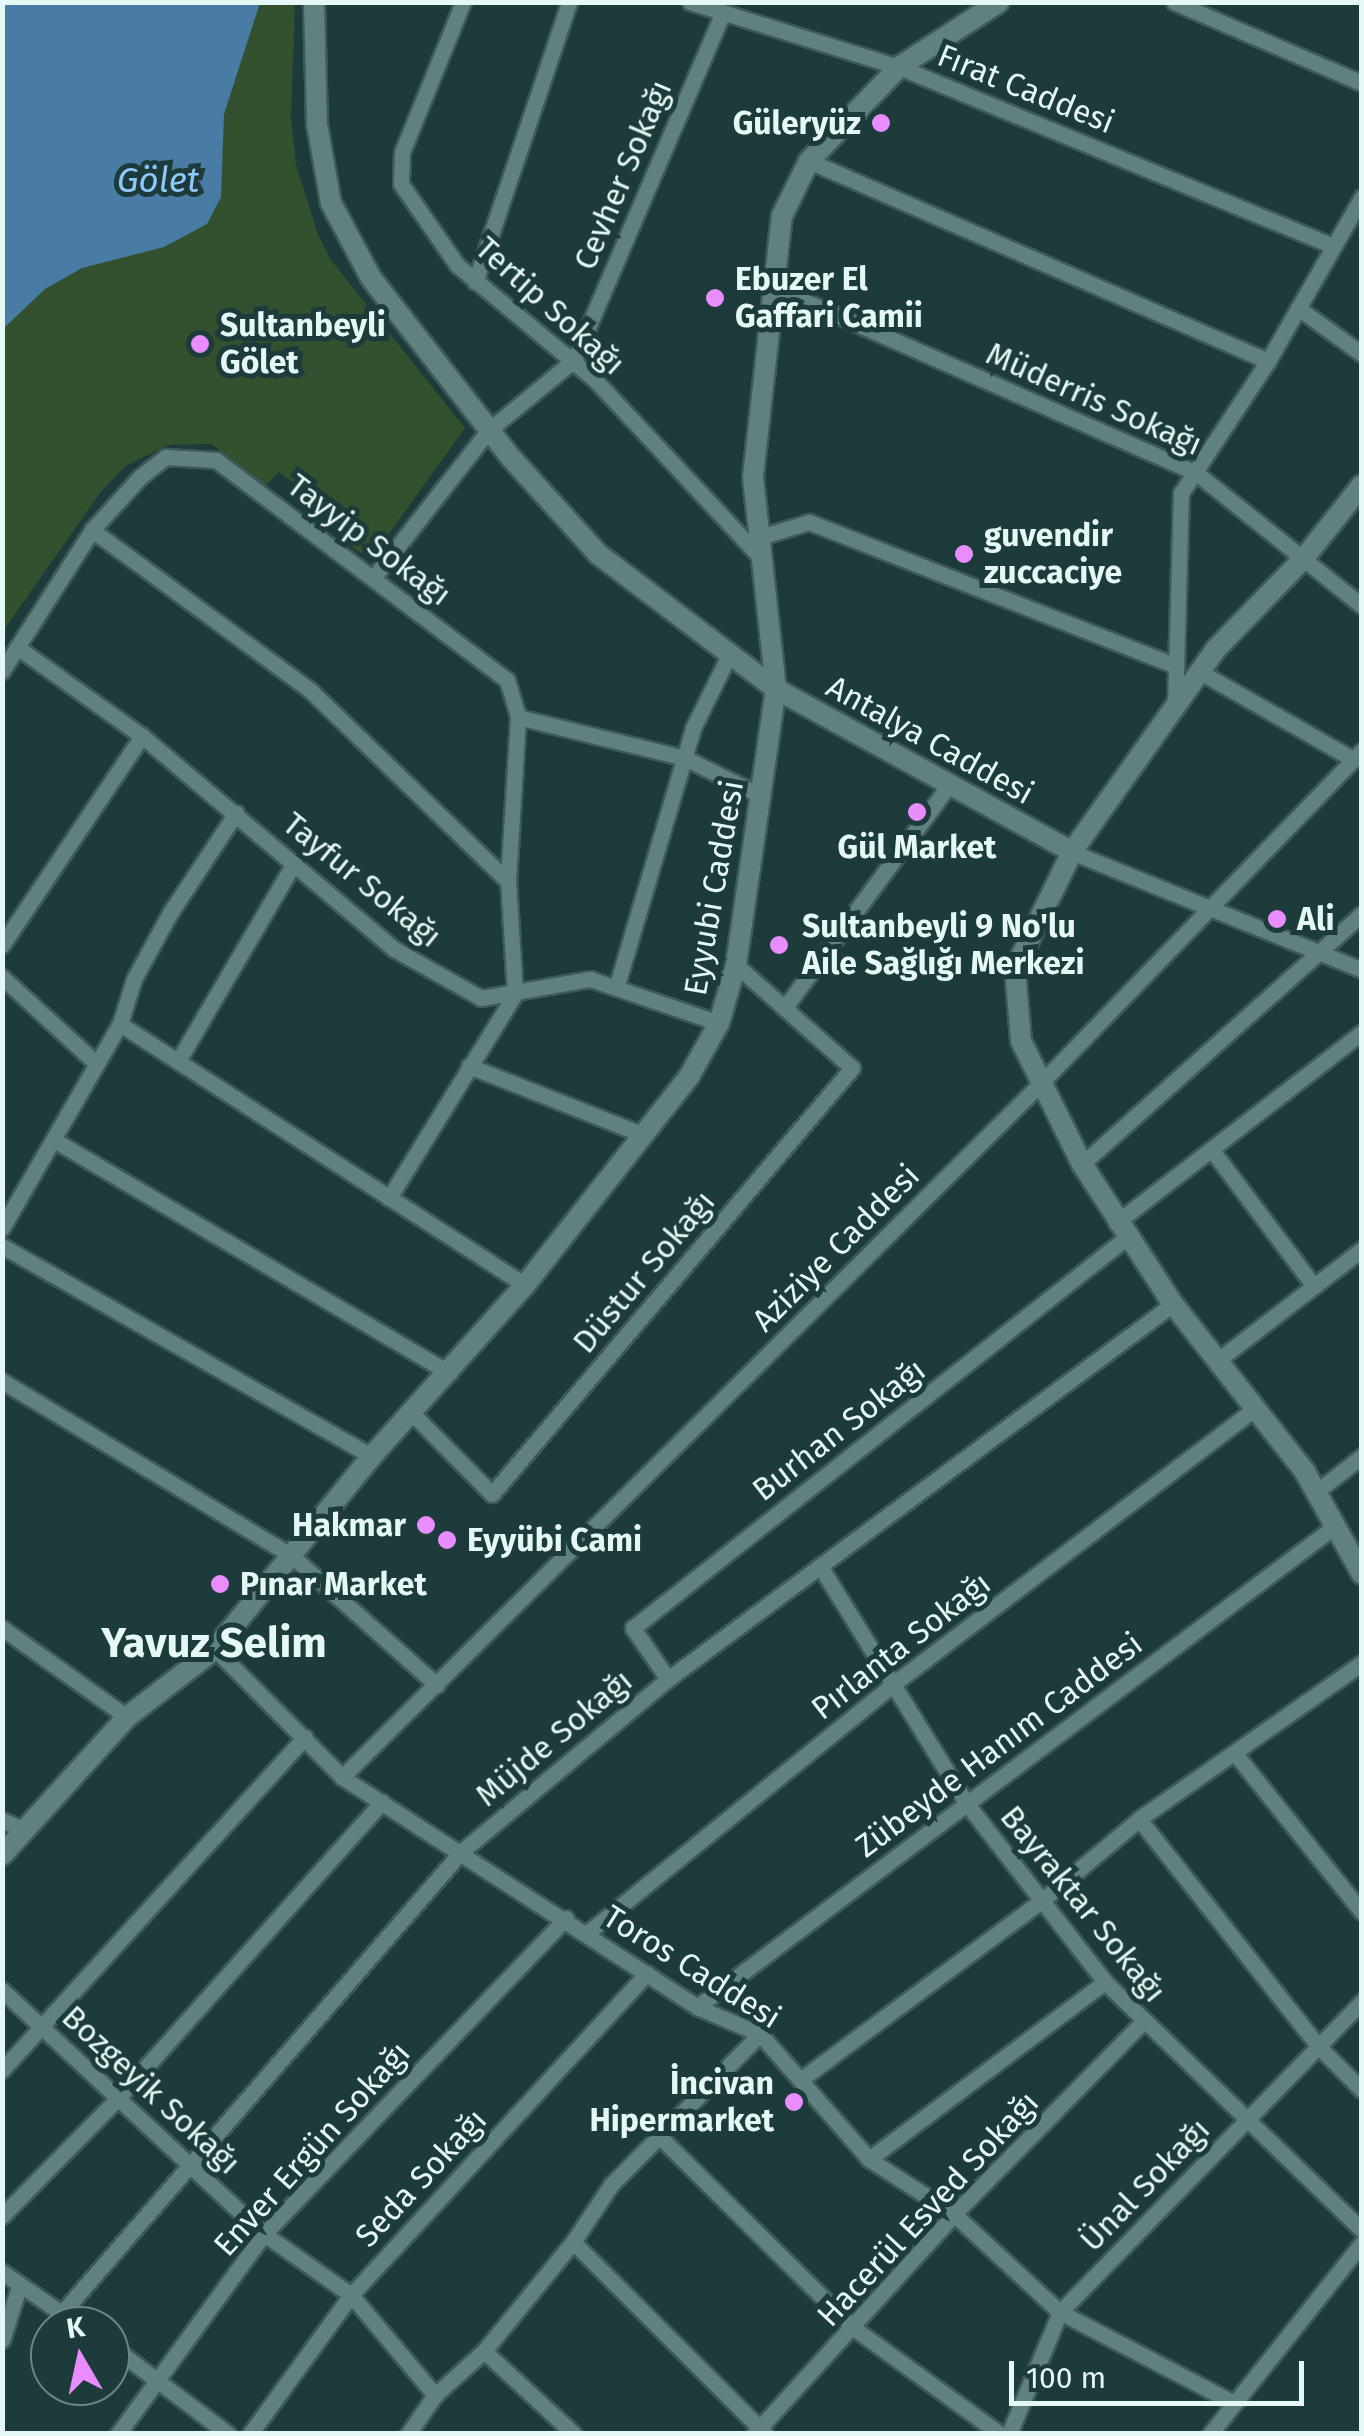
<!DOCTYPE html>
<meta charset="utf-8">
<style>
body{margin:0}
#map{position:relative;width:1364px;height:2436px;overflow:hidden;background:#1d3b3a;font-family:"Fira Sans",sans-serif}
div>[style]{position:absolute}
.green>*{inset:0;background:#33512f}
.water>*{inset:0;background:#487ca4}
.roads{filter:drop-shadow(2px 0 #3e5958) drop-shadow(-2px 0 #3e5958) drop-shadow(0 2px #3e5958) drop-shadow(0 -2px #3e5958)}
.minor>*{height:15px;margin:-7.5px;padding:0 7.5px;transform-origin:7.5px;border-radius:7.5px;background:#618180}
.tertiary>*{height:20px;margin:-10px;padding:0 10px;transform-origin:10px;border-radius:10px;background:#618180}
.dots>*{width:28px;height:28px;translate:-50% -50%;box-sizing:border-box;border:5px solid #1d3b3a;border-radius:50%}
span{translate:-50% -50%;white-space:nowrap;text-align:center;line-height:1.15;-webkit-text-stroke:10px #1d3b3a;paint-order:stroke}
.street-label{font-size:32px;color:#e5f7f6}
.poi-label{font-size:32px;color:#e5f7f6;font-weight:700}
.right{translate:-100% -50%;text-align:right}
.left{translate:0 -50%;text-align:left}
.water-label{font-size:35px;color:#8dc8f8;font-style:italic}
.district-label{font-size:42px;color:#e5f7f6;font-weight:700}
.frame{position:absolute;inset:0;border:5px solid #e5f7f6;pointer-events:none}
.north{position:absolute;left:30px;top:2306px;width:100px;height:100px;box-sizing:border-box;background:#1d3b3a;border:2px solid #6d8685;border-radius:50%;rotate:351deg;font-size:28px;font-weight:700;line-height:40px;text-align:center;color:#e5f7f6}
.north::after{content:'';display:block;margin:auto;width:35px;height:45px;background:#e98dfe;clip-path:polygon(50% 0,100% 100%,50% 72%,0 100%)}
.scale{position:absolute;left:1009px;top:2361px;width:295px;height:45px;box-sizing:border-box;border:5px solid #e5f7f6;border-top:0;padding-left:12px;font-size:30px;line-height:35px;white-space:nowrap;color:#e5f7f6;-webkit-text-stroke:8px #1d3b3a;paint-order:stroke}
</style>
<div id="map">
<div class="green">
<i style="clip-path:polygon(3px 3px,295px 3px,291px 118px,296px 164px,317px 232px,330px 259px,465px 428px,375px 553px,361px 553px,343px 541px,354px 524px,279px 472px,265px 486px,212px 444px,168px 445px,125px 466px,100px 493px,3px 631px)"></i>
</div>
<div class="water">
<i style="clip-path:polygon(3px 2px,260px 3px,224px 114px,221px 197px,207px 224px,164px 247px,82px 268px,45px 289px,3px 329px)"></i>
</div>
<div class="roads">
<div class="minor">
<i style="left:463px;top:2px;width:162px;rotate:112.1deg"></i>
<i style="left:402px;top:152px;width:32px;rotate:92deg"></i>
<i style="left:401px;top:184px;width:98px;rotate:55.3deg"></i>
<i style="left:457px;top:265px;width:181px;rotate:39.8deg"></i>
<i style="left:596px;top:381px;width:243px;rotate:47deg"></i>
<i style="left:690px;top:2px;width:219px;rotate:17.3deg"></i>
<i style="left:899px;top:67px;width:470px;rotate:22.4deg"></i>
<i style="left:1174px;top:2px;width:205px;rotate:23.3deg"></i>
<i style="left:809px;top:161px;width:501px;rotate:23.54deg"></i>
<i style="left:475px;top:282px;width:295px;rotate:-71.4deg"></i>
<i style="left:775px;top:288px;width:459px;rotate:23.7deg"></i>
<i style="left:1195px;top:472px;width:214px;rotate:38.7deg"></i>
<i style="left:1298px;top:308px;width:79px;rotate:35.7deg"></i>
<i style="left:92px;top:530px;width:270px;rotate:36.3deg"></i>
<i style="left:310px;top:690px;width:275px;rotate:44deg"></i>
<i style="left:760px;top:537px;width:51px;rotate:-17deg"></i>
<i style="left:809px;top:522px;width:394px;rotate:21.4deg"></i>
<i style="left:374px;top:577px;width:187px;rotate:-52deg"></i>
<i style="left:489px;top:430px;width:110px;rotate:-39.5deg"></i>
<i style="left:574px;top:360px;width:375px;rotate:-66.8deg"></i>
<i style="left:17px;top:647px;width:153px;rotate:35.5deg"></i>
<i style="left:142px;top:736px;width:330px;rotate:40.2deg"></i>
<i style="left:394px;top:949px;width:100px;rotate:29.4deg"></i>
<i style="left:481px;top:998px;width:111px;rotate:-9.9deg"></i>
<i style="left:590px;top:979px;width:136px;rotate:18.8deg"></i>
<i style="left:2px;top:671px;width:167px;rotate:-57.4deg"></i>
<i style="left:92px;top:530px;width:72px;rotate:-47.8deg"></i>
<i style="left:140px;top:477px;width:33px;rotate:-38deg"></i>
<i style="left:166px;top:457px;width:50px;rotate:3.4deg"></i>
<i style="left:216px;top:460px;width:365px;rotate:37.1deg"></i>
<i style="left:507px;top:680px;width:39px;rotate:73deg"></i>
<i style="left:518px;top:717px;width:172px;rotate:13.8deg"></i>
<i style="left:685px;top:758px;width:86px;rotate:26.3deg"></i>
<i style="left:1202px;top:673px;width:174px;rotate:29.7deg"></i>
<i style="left:1175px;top:706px;width:213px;rotate:-88.4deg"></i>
<i style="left:1181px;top:493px;width:158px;rotate:-56.6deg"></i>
<i style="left:1268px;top:361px;width:189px;rotate:-60.2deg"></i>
<i style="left:1072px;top:852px;width:313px;rotate:22.1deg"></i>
<i style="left:2px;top:945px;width:252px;rotate:-56.2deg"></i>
<i style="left:2px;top:977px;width:127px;rotate:42.5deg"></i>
<i style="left:617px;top:985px;width:268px;rotate:-73.5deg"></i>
<i style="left:693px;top:728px;width:84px;rotate:-63.7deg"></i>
<i style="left:786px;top:1006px;width:273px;rotate:-53.6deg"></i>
<i style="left:120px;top:1024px;width:482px;rotate:32.8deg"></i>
<i style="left:178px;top:1061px;width:229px;rotate:-59.6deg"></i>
<i style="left:469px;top:1066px;width:186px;rotate:21.5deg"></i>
<i style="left:54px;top:1140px;width:459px;rotate:30.5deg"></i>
<i style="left:1211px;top:1149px;width:171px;rotate:53.1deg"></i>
<i style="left:1082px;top:1164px;width:375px;rotate:-41.8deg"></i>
<i style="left:389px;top:1198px;width:240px;rotate:-58.3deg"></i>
<i style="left:515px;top:994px;width:113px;rotate:-93.5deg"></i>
<i style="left:508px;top:881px;width:164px;rotate:-86.5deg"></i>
<i style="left:1116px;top:1223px;width:311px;rotate:-37.8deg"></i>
<i style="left:2px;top:1228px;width:236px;rotate:-60deg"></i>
<i style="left:120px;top:1024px;width:47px;rotate:-72.7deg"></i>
<i style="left:134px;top:979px;width:75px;rotate:-61.4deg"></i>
<i style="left:170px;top:913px;width:120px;rotate:-56.6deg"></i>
<i style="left:2px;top:1246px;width:425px;rotate:29.6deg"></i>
<i style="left:1218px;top:1360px;width:182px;rotate:-37.6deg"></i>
<i style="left:2px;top:1381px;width:339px;rotate:31.1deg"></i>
<i style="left:292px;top:1556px;width:194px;rotate:41.7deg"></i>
<i style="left:411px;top:1412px;width:115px;rotate:45.4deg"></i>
<i style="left:492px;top:1494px;width:558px;rotate:-49.8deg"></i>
<i style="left:852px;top:1068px;width:155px;rotate:-138.4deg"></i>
<i style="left:1316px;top:1492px;width:58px;rotate:-38deg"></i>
<i style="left:820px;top:1566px;width:280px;rotate:58.3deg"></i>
<i style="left:967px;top:1804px;width:225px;rotate:52.2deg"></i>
<i style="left:1105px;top:1982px;width:357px;rotate:44deg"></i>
<i style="left:2px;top:1628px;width:153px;rotate:35.5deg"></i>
<i style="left:215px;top:1649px;width:180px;rotate:45.2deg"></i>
<i style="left:342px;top:1777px;width:423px;rotate:32.9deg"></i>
<i style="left:697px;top:2007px;width:69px;rotate:23.2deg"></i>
<i style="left:760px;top:2034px;width:166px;rotate:48.9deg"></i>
<i style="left:869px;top:2159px;width:101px;rotate:32.9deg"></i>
<i style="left:954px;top:2214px;width:144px;rotate:42.8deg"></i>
<i style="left:1060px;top:2312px;width:194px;rotate:27.6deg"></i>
<i style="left:668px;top:1679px;width:62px;rotate:-124.5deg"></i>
<i style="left:633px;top:1628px;width:630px;rotate:-38.36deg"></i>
<i style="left:1237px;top:1756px;width:200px;rotate:51.3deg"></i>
<i style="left:342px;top:1777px;width:982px;rotate:-44.79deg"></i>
<i style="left:1039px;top:1085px;width:465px;rotate:-46deg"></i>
<i style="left:1139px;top:1819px;width:289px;rotate:51.7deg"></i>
<i style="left:1318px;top:2046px;width:62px;rotate:45deg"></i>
<i style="left:2px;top:1820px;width:24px;rotate:24deg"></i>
<i style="left:586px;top:1934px;width:395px;rotate:-39.1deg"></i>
<i style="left:892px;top:1685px;width:457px;rotate:-37.3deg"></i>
<i style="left:2px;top:1990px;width:358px;rotate:43deg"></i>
<i style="left:264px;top:2234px;width:106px;rotate:35deg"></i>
<i style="left:351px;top:2295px;width:131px;rotate:50deg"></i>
<i style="left:697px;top:2007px;width:799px;rotate:-37.01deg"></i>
<i style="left:2px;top:2070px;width:450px;rotate:-47.7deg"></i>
<i style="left:800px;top:2080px;width:305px;rotate:-36.6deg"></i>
<i style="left:1045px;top:1898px;width:123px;rotate:-40deg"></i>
<i style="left:1139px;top:1819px;width:272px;rotate:-35deg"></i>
<i style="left:658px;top:2135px;width:276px;rotate:44.6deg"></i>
<i style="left:855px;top:2329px;width:179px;rotate:35.9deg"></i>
<i style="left:869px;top:2159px;width:295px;rotate:-36.9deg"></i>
<i style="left:2px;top:2216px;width:168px;rotate:-45.5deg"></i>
<i style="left:120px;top:2096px;width:394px;rotate:-48.3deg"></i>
<i style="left:573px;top:2242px;width:271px;rotate:44.9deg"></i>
<i style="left:2px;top:2272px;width:95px;rotate:34.7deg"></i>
<i style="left:61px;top:2314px;width:611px;rotate:-49.11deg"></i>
<i style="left:461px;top:1852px;width:270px;rotate:-39.9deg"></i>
<i style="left:668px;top:1679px;width:629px;rotate:-36.6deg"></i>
<i style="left:2px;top:2340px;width:56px;rotate:-72.2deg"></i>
<i style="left:110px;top:2345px;width:148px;rotate:37deg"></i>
<i style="left:484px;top:2351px;width:122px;rotate:42.7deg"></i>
<i style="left:118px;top:2434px;width:248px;rotate:-53.9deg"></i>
<i style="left:264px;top:2234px;width:437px;rotate:-46.3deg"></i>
<i style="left:250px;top:2434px;width:172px;rotate:-54deg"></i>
<i style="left:351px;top:2295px;width:437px;rotate:-47.4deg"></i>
<i style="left:408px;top:2434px;width:47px;rotate:-55.3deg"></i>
<i style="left:435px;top:2395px;width:66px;rotate:-41.9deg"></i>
<i style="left:484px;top:2351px;width:141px;rotate:-50.8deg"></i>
<i style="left:573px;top:2242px;width:69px;rotate:-56.3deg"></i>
<i style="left:611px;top:2185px;width:212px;rotate:-45.4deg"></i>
<i style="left:754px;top:2434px;width:297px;rotate:-47.7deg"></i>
<i style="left:954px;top:2214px;width:268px;rotate:-45.5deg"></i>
<i style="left:1009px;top:2434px;width:132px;rotate:-67.3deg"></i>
<i style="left:1060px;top:2312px;width:434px;rotate:-45.8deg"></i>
<i style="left:1210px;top:2434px;width:244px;rotate:-51.5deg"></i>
</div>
<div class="tertiary">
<i style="left:314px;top:2px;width:122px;rotate:88.6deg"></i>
<i style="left:317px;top:124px;width:80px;rotate:80deg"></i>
<i style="left:331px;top:203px;width:85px;rotate:61.9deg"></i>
<i style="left:371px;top:278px;width:229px;rotate:52.1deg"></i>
<i style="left:512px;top:459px;width:128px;rotate:47.8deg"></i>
<i style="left:598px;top:554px;width:223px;rotate:37.2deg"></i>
<i style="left:776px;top:689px;width:338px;rotate:28.8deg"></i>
<i style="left:1362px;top:485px;width:92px;rotate:128.4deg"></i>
<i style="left:1305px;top:557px;width:128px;rotate:134.1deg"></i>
<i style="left:1216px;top:649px;width:249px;rotate:125.4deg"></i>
<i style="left:1072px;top:852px;width:130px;rotate:116deg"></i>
<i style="left:1015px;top:969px;width:72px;rotate:85.2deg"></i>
<i style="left:1021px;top:1041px;width:137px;rotate:63.6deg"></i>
<i style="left:1082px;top:1164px;width:167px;rotate:57deg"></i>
<i style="left:1173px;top:1304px;width:214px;rotate:51.8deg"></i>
<i style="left:1305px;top:1472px;width:117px;rotate:60.8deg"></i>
<i style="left:2px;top:1855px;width:186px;rotate:-47.8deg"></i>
<i style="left:127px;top:1717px;width:111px;rotate:-37.7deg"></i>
<i style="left:215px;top:1649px;width:249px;rotate:-50.9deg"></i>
<i style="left:372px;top:1456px;width:229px;rotate:-48.2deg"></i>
<i style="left:525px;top:1285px;width:267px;rotate:-51.8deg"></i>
<i style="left:690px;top:1075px;width:60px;rotate:-60.9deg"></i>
<i style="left:719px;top:1023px;width:60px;rotate:-73.7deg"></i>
<i style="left:736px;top:965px;width:279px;rotate:-81.8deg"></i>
<i style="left:776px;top:689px;width:213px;rotate:-96.2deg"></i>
<i style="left:753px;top:477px;width:263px;rotate:-83.7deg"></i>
<i style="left:782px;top:216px;width:61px;rotate:-63.9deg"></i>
<i style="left:809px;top:161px;width:130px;rotate:-46.2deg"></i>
<i style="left:899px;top:67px;width:119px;rotate:-33deg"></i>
</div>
</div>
<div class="dots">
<i style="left:881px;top:123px;background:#e98dfe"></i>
<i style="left:715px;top:298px;background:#e98dfe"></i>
<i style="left:200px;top:344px;background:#e98dfe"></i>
<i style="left:964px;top:554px;background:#e98dfe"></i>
<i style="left:917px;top:812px;background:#e98dfe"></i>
<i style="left:1277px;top:919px;background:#e98dfe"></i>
<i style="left:779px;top:945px;background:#e98dfe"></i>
<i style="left:426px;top:1525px;background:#e98dfe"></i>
<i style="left:447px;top:1540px;background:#e98dfe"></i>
<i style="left:220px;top:1584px;background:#e98dfe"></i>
<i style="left:794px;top:2102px;background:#e98dfe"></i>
</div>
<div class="street-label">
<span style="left:1026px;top:89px;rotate:22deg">Fırat Caddesi</span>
<span style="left:623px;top:175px;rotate:-67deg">Cevher Sokağı</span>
<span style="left:550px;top:306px;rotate:42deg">Tertip Sokağı</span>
<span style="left:1094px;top:399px;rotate:24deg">Müderris Sokağı</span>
<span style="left:369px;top:540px;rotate:37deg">Tayyip Sokağı</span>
<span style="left:930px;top:740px;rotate:29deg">Antalya Caddesi</span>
<span style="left:362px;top:880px;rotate:39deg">Tayfur Sokağı</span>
<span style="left:714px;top:888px;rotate:-80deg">Eyyubi Caddesi</span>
<span style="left:836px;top:1248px;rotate:-45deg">Aziziye Caddesi</span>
<span style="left:644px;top:1272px;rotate:-50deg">Düstur Sokağı</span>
<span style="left:839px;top:1430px;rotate:-38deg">Burhan Sokağı</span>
<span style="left:901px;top:1646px;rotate:-38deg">Pırlanta Sokağı</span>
<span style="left:554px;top:1738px;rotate:-40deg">Müjde Sokağı</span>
<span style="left:999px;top:1745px;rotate:-37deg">Zübeyde Hanım Caddesi</span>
<span style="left:1083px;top:1904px;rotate:51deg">Bayraktar Sokağı</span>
<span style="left:692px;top:1967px;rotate:32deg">Toros Caddesi</span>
<span style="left:151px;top:2090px;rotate:43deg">Bozgeyik Sokağı</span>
<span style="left:312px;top:2149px;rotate:-48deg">Enver Ergün Sokağı</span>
<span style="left:421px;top:2178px;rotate:-47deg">Seda Sokağı</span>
<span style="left:1145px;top:2185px;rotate:-46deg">Ünal Sokağı</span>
<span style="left:928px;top:2209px;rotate:-47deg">Hacerül Esved Sokağı</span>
</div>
<div class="poi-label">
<span class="right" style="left:861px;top:123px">Güleryüz</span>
<span class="left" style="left:735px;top:298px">Ebuzer El<br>Gaffari Camii</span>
<span class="left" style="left:220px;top:344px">Sultanbeyli<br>Gölet</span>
<span class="left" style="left:984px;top:554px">guvendir<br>zuccaciye</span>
<span style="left:917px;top:847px">Gül Market</span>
<span class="left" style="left:1297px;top:919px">Ali</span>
<span class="left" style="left:802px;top:945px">Sultanbeyli 9 No'lu<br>Aile Sağlığı Merkezi</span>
<span class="right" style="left:406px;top:1525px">Hakmar</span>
<span class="left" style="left:467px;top:1540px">Eyyübi Cami</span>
<span class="left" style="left:240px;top:1584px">Pınar Market</span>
<span class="right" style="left:774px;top:2102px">İncivan<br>Hipermarket</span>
</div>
<div class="water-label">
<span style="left:158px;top:180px">Gölet</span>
</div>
<div class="district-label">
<span style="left:214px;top:1643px">Yavuz Selim</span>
</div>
<div class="frame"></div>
<div class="north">K</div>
<div class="scale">100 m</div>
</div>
